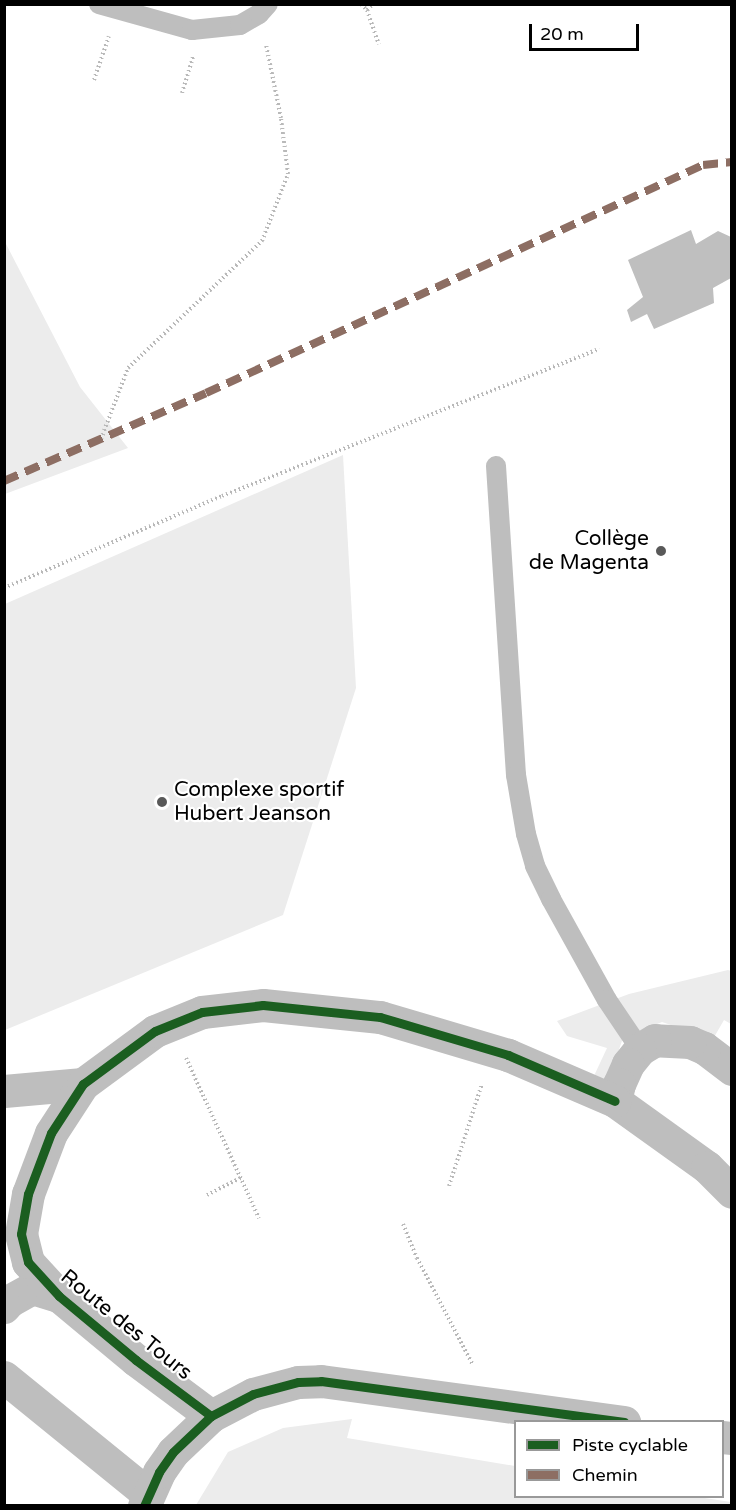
<!DOCTYPE html>
<meta charset="utf-8">
<style>
body{margin:0}
#map{position:relative;width:736px;height:1510px;overflow:hidden;background:#fff;font-family:"Varela Round",sans-serif}
div>[style]{position:absolute}
.green>*{inset:0;background:#ececec}
.water>*{inset:0;background:#bfbfbf}
.path>*{height:4px;margin-top:-2px;transform-origin:0;background:repeating-linear-gradient(90deg,#b9b9b9 0 1.5px,transparent 0 4.5px)}
.service>*{height:20px;margin:-10px;padding:0 10px;transform-origin:10px;border-radius:10px;background:#bebebe}
.minor>*{height:33px;margin:-16.5px;padding:0 16.5px;transform-origin:16.5px;border-radius:16.5px;background:#bebebe}
.quiet>*{height:8px;margin-top:-4px;transform-origin:0;background:repeating-linear-gradient(90deg,#8d6e63 0 15px,transparent 0 23px)}
.cycleway>*{height:9px;margin:-4.5px;padding:0 4.5px;transform-origin:4.5px;border-radius:4.5px;background:#1b5e20}
.dots>*{width:16px;height:16px;translate:-50% -50%;box-sizing:border-box;border:3px solid #fff;border-radius:50%}
span{translate:-50% -50%;white-space:nowrap;text-align:center;line-height:1.15;-webkit-text-stroke:4.5px #fff;paint-order:stroke}
.poi-label{font-size:21px;color:#000}
.right{translate:-100% -50%;text-align:right}
.left{translate:0 -50%;text-align:left}
.street-label{font-size:21px;color:#000}
.frame{position:absolute;inset:0;border:6px solid #000;pointer-events:none}
.legend{position:absolute;left:514px;top:1420px;width:210px;height:78px;box-sizing:border-box;background:#fff;border:2px solid #999;margin:0;padding:8px 10px;list-style:none;font-size:18px;color:#000}
.legend li{display:flex;align-items:center;gap:12px;height:30px}
.legend b{width:30px;border:2px solid #999}
.scale{position:absolute;left:529px;top:24px;width:110px;height:27px;box-sizing:border-box;border:3px solid #000;border-top:0;padding-left:8px;font-size:18px;line-height:21px;white-space:nowrap;color:#000;-webkit-text-stroke:4px #fff;paint-order:stroke}
</style>
<div id="map">
<div class="green">
<i style="clip-path:polygon(5px 242px,80px 387px,128px 448px,5px 494px)"></i>
<i style="clip-path:polygon(343px 455px,356px 688px,283px 915px,5px 1030px,5px 604px)"></i>
<i style="clip-path:polygon(728px 970px,731px 971px,731px 1024px,724px 1020px,713px 1039px,662px 1022px,623px 1038px,607px 1084px,593px 1078px,607px 1048px,567px 1036px,557px 1021px,629px 994px)"></i>
<i style="clip-path:polygon(352px 1419px,347px 1438px,515px 1466px,516px 1496px,698px 1497px,731px 1502px,731px 1505px,196px 1505px,228px 1452px,283px 1428px)"></i>
</div>
<div class="water">
<i style="clip-path:polygon(691px 230px,696px 244px,718px 231px,731px 237px,731px 278px,713px 288px,714px 303px,654px 329px,647px 314px,631px 322px,627px 310px,643px 297px,628px 260px)"></i>
</div>
<div class="path">
<i style="left:361px;top:4px;width:8px;rotate:45deg"></i>
<i style="left:367px;top:10px;width:36px;rotate:71deg"></i>
<i style="left:462px;top:4px;width:4px;rotate:90deg"></i>
<i style="left:367px;top:10px;width:8px;rotate:-45deg"></i>
<i style="left:94px;top:80px;width:46px;rotate:-71.2deg"></i>
<i style="left:182px;top:93px;width:38px;rotate:-73deg"></i>
<i style="left:101px;top:439px;width:76px;rotate:-69.2deg"></i>
<i style="left:128px;top:368px;width:185px;rotate:-43.5deg"></i>
<i style="left:262px;top:241px;width:72px;rotate:-68.8deg"></i>
<i style="left:288px;top:174px;width:56px;rotate:-97.1deg"></i>
<i style="left:281px;top:118px;width:76px;rotate:-101.5deg"></i>
<i style="left:4px;top:588px;width:237px;rotate:-22.9deg"></i>
<i style="left:222px;top:496px;width:405px;rotate:-21.3deg"></i>
<i style="left:186px;top:1058px;width:176px;rotate:65.5deg"></i>
<i style="left:449px;top:1186px;width:107px;rotate:-72.1deg"></i>
<i style="left:207px;top:1195px;width:38px;rotate:-27deg"></i>
<i style="left:403px;top:1224px;width:37px;rotate:68deg"></i>
<i style="left:417px;top:1258px;width:121px;rotate:62.4deg"></i>
</div>
<div class="service">
<i style="left:99px;top:4px;width:97px;rotate:15.6deg"></i>
<i style="left:192px;top:30px;width:48px;rotate:-5.9deg"></i>
<i style="left:240px;top:25px;width:22px;rotate:-30deg"></i>
<i style="left:259px;top:14px;width:13px;rotate:-48deg"></i>
<i style="left:496px;top:466px;width:310px;rotate:86.3deg"></i>
<i style="left:516px;top:775px;width:60px;rotate:80.4deg"></i>
<i style="left:526px;top:834px;width:33px;rotate:74deg"></i>
<i style="left:535px;top:866px;width:37px;rotate:64deg"></i>
<i style="left:551px;top:899px;width:115px;rotate:61deg"></i>
<i style="left:607px;top:1000px;width:59px;rotate:56deg"></i>
</div>
<div class="minor">
<i style="left:732px;top:1069px;width:35px;rotate:-143deg"></i>
<i style="left:704px;top:1048px;width:15px;rotate:-157deg"></i>
<i style="left:690px;top:1042px;width:35px;rotate:-177deg"></i>
<i style="left:655px;top:1040px;width:17px;rotate:149deg"></i>
<i style="left:640px;top:1049px;width:19px;rotate:129deg"></i>
<i style="left:628px;top:1064px;width:22px;rotate:114deg"></i>
<i style="left:619px;top:1084px;width:17px;rotate:103deg"></i>
<i style="left:615px;top:1101px;width:113px;rotate:35.7deg"></i>
<i style="left:707px;top:1167px;width:35px;rotate:45deg"></i>
<i style="left:4px;top:1091px;width:79px;rotate:-5.1deg"></i>
<i style="left:4px;top:1307px;width:8px;rotate:-50deg"></i>
<i style="left:9px;top:1301px;width:26px;rotate:-29deg"></i>
<i style="left:32px;top:1288px;width:28px;rotate:17deg"></i>
<i style="left:4px;top:1377px;width:186px;rotate:39.1deg"></i>
<i style="left:211px;top:1416px;width:94px;rotate:-143.3deg"></i>
<i style="left:136px;top:1360px;width:100px;rotate:-140.3deg"></i>
<i style="left:59px;top:1296px;width:46px;rotate:-132.4deg"></i>
<i style="left:28px;top:1262px;width:29px;rotate:-104deg"></i>
<i style="left:21px;top:1234px;width:41px;rotate:-80.1deg"></i>
<i style="left:28px;top:1194px;width:65px;rotate:-69.3deg"></i>
<i style="left:51px;top:1133px;width:59px;rotate:-56.9deg"></i>
<i style="left:83px;top:1084px;width:89px;rotate:-36.4deg"></i>
<i style="left:155px;top:1031px;width:51px;rotate:-22deg"></i>
<i style="left:202px;top:1012px;width:61px;rotate:-6.5deg"></i>
<i style="left:263px;top:1005px;width:118px;rotate:5.9deg"></i>
<i style="left:380px;top:1017px;width:134px;rotate:16.5deg"></i>
<i style="left:508px;top:1055px;width:116px;rotate:23.3deg"></i>
<i style="left:722px;top:1437px;width:10px;rotate:6deg"></i>
<i style="left:144px;top:1506px;width:37px;rotate:-66deg"></i>
<i style="left:159px;top:1472px;width:24px;rotate:-55deg"></i>
<i style="left:173px;top:1452px;width:52px;rotate:-43.5deg"></i>
<i style="left:211px;top:1416px;width:47px;rotate:-27.6deg"></i>
<i style="left:253px;top:1394px;width:47px;rotate:-14.9deg"></i>
<i style="left:298px;top:1382px;width:23px;rotate:-2deg"></i>
<i style="left:321px;top:1381px;width:306px;rotate:7.7deg"></i>
</div>
<div class="quiet">
<i style="left:4px;top:481px;width:220px;rotate:-23.5deg"></i>
<i style="left:206px;top:393px;width:547px;rotate:-24.64deg"></i>
<i style="left:703px;top:165px;width:29px;rotate:-6deg"></i>
</div>
<div class="cycleway">
<i style="left:211px;top:1416px;width:94px;rotate:-143.3deg"></i>
<i style="left:136px;top:1360px;width:100px;rotate:-140.3deg"></i>
<i style="left:59px;top:1296px;width:46px;rotate:-132.4deg"></i>
<i style="left:28px;top:1262px;width:29px;rotate:-104deg"></i>
<i style="left:21px;top:1234px;width:41px;rotate:-80.1deg"></i>
<i style="left:28px;top:1194px;width:65px;rotate:-69.3deg"></i>
<i style="left:51px;top:1133px;width:59px;rotate:-56.9deg"></i>
<i style="left:83px;top:1084px;width:89px;rotate:-36.4deg"></i>
<i style="left:155px;top:1031px;width:51px;rotate:-22deg"></i>
<i style="left:202px;top:1012px;width:61px;rotate:-6.5deg"></i>
<i style="left:263px;top:1005px;width:118px;rotate:5.9deg"></i>
<i style="left:380px;top:1017px;width:134px;rotate:16.5deg"></i>
<i style="left:508px;top:1055px;width:116px;rotate:23.3deg"></i>
<i style="left:144px;top:1506px;width:37px;rotate:-66deg"></i>
<i style="left:159px;top:1472px;width:24px;rotate:-55deg"></i>
<i style="left:173px;top:1452px;width:52px;rotate:-43.5deg"></i>
<i style="left:211px;top:1416px;width:47px;rotate:-27.6deg"></i>
<i style="left:253px;top:1394px;width:47px;rotate:-14.9deg"></i>
<i style="left:298px;top:1382px;width:23px;rotate:-2deg"></i>
<i style="left:321px;top:1381px;width:306px;rotate:7.7deg"></i>
</div>
<div class="dots">
<i style="left:661px;top:551px;background:#595959"></i>
<i style="left:162px;top:802px;background:#595959"></i>
</div>
<div class="poi-label">
<span class="right" style="left:649px;top:551px">Collège<br>de Magenta</span>
<span class="left" style="left:174px;top:802px">Complexe sportif<br>Hubert Jeanson</span>
</div>
<div class="street-label">
<span style="left:126px;top:1325px;rotate:39deg">Route des Tours</span>
</div>
<div class="frame"></div>
<ul class="legend">
<li><b style="height:8px;background:#1b5e20"></b>Piste cyclable</li>
<li><b style="height:8px;background:#8d6e63"></b>Chemin</li>
</ul>
<div class="scale">20 m</div>
</div>
